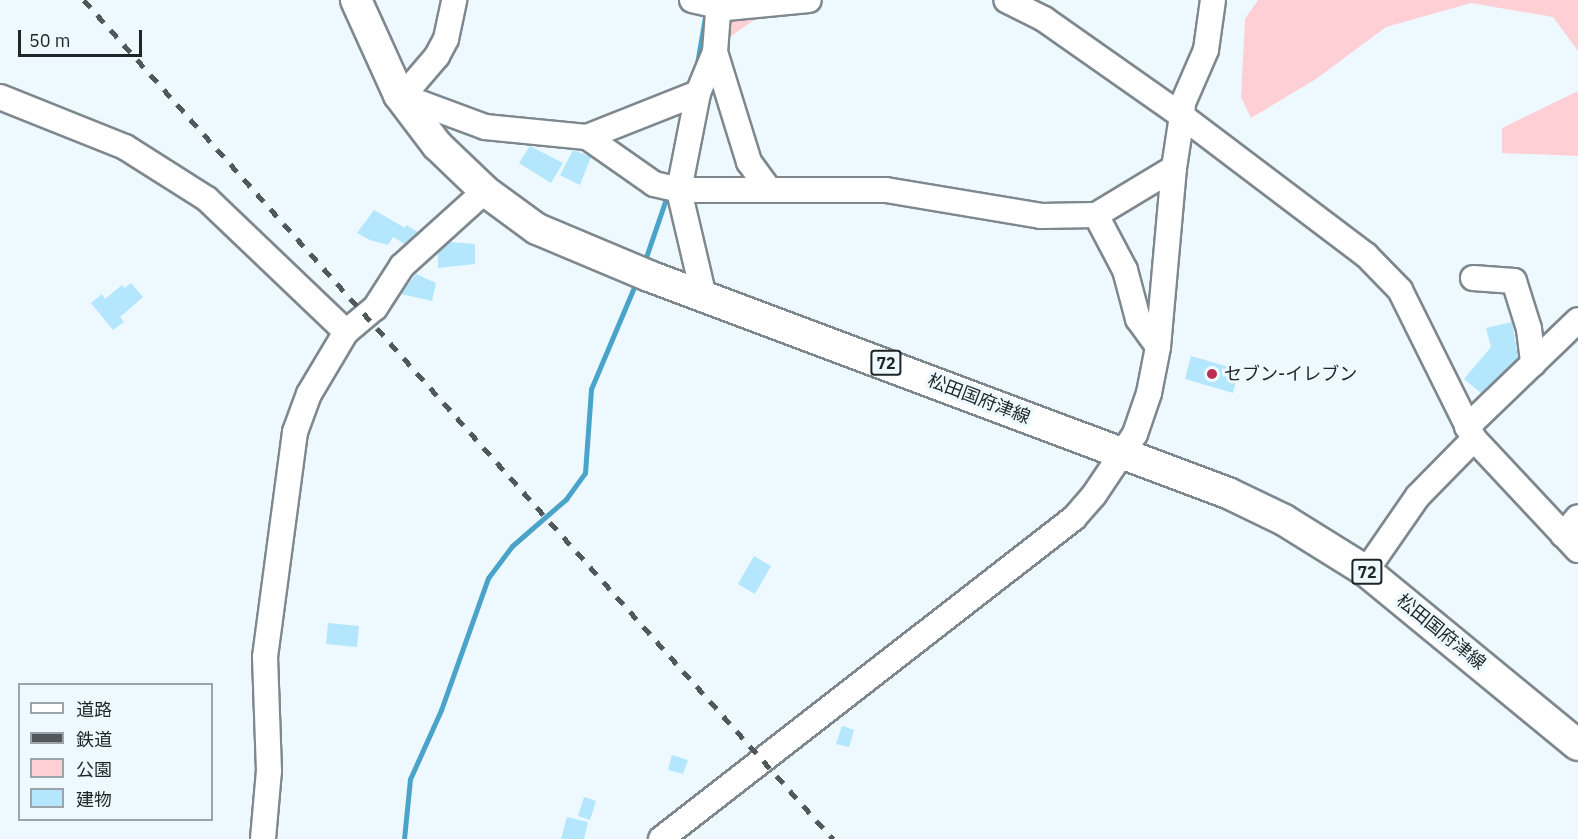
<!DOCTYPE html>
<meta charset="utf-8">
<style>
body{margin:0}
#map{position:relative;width:1578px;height:839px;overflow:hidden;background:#edf9ff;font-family:"IBM Plex Sans","Noto Sans JP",sans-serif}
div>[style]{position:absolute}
.green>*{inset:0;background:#fecfd4}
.stream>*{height:5px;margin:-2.5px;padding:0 2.5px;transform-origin:2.5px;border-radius:2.5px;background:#4aa4ca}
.building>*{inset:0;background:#b4e6fe}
.roads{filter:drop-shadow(2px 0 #7e888e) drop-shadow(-2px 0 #7e888e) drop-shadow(0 2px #7e888e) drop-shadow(0 -2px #7e888e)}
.minor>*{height:24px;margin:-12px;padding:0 12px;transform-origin:12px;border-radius:12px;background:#fff}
.major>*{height:30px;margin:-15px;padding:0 15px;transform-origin:15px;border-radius:15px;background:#fff}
.rail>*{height:4.5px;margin-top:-2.25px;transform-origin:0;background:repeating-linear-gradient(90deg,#51585b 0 10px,transparent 0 20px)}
.dots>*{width:16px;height:16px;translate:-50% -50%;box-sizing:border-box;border:3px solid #edf9ff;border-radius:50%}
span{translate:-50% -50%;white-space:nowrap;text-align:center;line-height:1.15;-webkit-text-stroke:6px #edf9ff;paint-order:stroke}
.shield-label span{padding:2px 4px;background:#edf9ff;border:2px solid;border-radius:4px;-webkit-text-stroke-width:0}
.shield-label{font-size:16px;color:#1f2426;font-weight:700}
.poi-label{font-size:18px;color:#1f2426}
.left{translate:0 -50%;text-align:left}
.street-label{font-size:18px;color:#1f2426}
.legend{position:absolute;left:18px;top:683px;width:195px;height:138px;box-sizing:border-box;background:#edf9ff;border:2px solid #9ba4a8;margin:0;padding:8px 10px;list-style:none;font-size:18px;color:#1f2426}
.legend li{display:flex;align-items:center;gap:12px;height:30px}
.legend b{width:30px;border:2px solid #9ba4a8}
.scale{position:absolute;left:18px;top:30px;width:124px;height:27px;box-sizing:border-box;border:3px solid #1f2426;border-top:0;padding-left:8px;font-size:18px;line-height:21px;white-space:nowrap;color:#1f2426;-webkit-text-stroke:4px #edf9ff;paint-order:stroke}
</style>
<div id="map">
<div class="green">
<i style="clip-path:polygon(1258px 0,1578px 0,1578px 51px,1553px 17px,1471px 3px,1386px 27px,1316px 79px,1251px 118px,1241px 97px,1245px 19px)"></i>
<i style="clip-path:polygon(756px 11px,757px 18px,717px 46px,716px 15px)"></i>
<i style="clip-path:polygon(1578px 91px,1578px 156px,1502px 153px,1502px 128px)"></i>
</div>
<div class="stream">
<i style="left:696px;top:70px;width:60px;rotate:-80.4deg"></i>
<i style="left:644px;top:263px;width:74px;rotate:-71.1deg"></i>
<i style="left:404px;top:839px;width:60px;rotate:-84.3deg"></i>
<i style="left:410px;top:779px;width:76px;rotate:-65.8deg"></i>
<i style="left:441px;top:710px;width:140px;rotate:-70.4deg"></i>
<i style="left:488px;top:578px;width:40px;rotate:-53deg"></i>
<i style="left:512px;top:546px;width:72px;rotate:-41deg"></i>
<i style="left:566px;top:499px;width:32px;rotate:-54deg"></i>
<i style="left:585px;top:473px;width:84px;rotate:-85.9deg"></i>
<i style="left:591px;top:389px;width:118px;rotate:-67.1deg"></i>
</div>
<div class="building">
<i style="clip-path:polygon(530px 146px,563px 163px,551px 183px,519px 163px)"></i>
<i style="clip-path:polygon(573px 150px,591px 157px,580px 185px,560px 175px)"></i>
<i style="clip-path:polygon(374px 210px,405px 228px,406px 225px,418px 232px,405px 244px,393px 237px,388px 245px,370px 240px,357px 233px)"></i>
<i style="clip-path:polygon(450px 242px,475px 244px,475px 264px,438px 268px,438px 253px)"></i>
<i style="clip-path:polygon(416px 274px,436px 283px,432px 301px,401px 294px)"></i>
<i style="clip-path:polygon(131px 283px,143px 297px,120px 317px,124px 322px,113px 330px,91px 303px,102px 294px,105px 299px,122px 285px,125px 288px)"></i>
<i style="clip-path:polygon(1512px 322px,1518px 358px,1481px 393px,1464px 379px,1491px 347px,1486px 328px)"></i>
<i style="clip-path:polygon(1191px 356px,1239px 370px,1233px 393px,1185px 379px)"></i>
<i style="clip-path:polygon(754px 556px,771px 566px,755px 594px,738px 584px)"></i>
<i style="clip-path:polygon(328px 623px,359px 626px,357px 647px,326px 644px)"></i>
<i style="clip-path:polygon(842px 726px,854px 730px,849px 747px,836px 744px)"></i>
<i style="clip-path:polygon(672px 755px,688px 760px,683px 774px,668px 770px)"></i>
<i style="clip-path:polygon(584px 797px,596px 801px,590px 820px,578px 816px)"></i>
<i style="clip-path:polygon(567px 817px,588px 822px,584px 839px,561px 839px)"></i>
</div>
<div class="roads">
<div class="minor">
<i style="left:692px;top:0;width:35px;rotate:13deg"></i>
<i style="left:726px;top:8px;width:83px;rotate:-5.5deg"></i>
<i style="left:1213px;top:0;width:50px;rotate:98deg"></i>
<i style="left:1206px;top:50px;width:58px;rotate:113.5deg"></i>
<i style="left:1183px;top:103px;width:13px;rotate:94deg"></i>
<i style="left:1182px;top:116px;width:231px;rotate:37.1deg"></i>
<i style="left:1366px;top:255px;width:49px;rotate:45.8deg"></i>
<i style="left:1400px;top:290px;width:166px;rotate:63.6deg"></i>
<i style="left:1474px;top:439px;width:152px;rotate:46.9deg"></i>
<i style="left:715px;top:52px;width:115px;rotate:72.8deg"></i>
<i style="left:749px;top:162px;width:32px;rotate:54deg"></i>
<i style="left:399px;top:95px;width:92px;rotate:20.4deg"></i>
<i style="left:485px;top:127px;width:102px;rotate:5.6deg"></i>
<i style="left:587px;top:137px;width:82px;rotate:35deg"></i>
<i style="left:654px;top:184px;width:26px;rotate:13deg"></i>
<i style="left:679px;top:190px;width:207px"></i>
<i style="left:886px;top:190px;width:157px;rotate:9.5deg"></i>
<i style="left:1041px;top:216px;width:55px;rotate:-1deg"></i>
<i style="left:1096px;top:215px;width:91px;rotate:-31.1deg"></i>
<i style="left:0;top:97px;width:135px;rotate:21.8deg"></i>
<i style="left:125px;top:147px;width:97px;rotate:32.4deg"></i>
<i style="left:207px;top:199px;width:192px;rotate:43.7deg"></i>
<i style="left:402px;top:97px;width:54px;rotate:-49.5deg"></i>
<i style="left:437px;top:56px;width:19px;rotate:-62deg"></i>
<i style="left:446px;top:39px;width:40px;rotate:-78deg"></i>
<i style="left:587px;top:137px;width:119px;rotate:-21.6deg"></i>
<i style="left:1096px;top:215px;width:62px;rotate:62.2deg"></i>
<i style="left:1125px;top:270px;width:51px;rotate:75.1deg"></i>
<i style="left:1138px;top:319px;width:34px;rotate:54deg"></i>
<i style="left:1473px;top:278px;width:41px;rotate:4.2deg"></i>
<i style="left:1514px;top:281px;width:50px;rotate:72.6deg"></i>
<i style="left:1529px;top:329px;width:35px;rotate:83deg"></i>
<i style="left:704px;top:297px;width:110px;rotate:-103.2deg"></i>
<i style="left:679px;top:190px;width:99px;rotate:-78.9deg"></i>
<i style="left:698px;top:93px;width:44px;rotate:-67.5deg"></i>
<i style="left:715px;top:52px;width:52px;rotate:-85.6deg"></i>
<i style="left:1467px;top:427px;width:154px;rotate:-43.9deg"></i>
<i style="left:1563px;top:535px;width:23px;rotate:-50deg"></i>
<i style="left:1366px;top:571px;width:91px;rotate:-55.3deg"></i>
<i style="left:1418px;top:496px;width:80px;rotate:-45.5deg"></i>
<i style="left:263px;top:839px;width:68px;rotate:-85deg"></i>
<i style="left:269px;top:771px;width:114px;rotate:-92deg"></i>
<i style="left:265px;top:657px;width:227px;rotate:-82.4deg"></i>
<i style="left:295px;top:432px;width:40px;rotate:-69.8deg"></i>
<i style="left:309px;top:394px;width:72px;rotate:-59.2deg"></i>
<i style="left:346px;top:332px;width:38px;rotate:-40deg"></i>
<i style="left:375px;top:308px;width:50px;rotate:-57.3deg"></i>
<i style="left:402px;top:266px;width:112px;rotate:-42.1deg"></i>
<i style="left:661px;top:839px;width:523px;rotate:-37.86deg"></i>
<i style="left:1074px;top:518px;width:30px;rotate:-49deg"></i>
<i style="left:1094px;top:495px;width:73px;rotate:-56.1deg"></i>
<i style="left:1135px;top:434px;width:43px;rotate:-71.1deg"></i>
<i style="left:1149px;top:393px;width:47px;rotate:-78.9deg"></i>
<i style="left:1158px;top:347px;width:180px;rotate:-84.9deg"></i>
<i style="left:1174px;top:168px;width:53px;rotate:-81.3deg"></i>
<i style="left:1182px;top:116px;width:169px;rotate:-144.9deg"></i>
<i style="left:1044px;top:19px;width:42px;rotate:-153.4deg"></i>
</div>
<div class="major">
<i style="left:356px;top:0;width:104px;rotate:65.6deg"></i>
<i style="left:399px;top:95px;width:63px;rotate:52.8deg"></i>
<i style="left:437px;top:145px;width:66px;rotate:43.8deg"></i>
<i style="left:485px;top:191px;width:64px;rotate:36.2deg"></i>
<i style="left:537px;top:229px;width:121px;rotate:22.8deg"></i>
<i style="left:649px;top:276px;width:618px;rotate:20.55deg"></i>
<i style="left:1228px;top:493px;width:62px;rotate:25.7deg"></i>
<i style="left:1284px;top:520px;width:97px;rotate:31.9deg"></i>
<i style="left:1366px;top:571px;width:274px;rotate:39.4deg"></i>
</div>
</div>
<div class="rail">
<i style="left:84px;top:0;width:1125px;rotate:48.24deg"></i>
</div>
<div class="dots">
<i style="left:1212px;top:374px;background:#bd2d53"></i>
</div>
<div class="shield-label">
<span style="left:886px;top:363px">72</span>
<span style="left:1367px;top:572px">72</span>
</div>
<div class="poi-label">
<span class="left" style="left:1224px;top:374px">セブン-イレブン</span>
</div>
<div class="street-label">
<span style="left:979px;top:399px;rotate:21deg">松田国府津線</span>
<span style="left:1441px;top:632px;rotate:39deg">松田国府津線</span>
</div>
<ul class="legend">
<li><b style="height:8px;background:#fff"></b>道路</li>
<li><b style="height:8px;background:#51585b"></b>鉄道</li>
<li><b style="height:16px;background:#fecfd4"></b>公園</li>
<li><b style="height:16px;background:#b4e6fe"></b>建物</li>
</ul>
<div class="scale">50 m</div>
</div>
